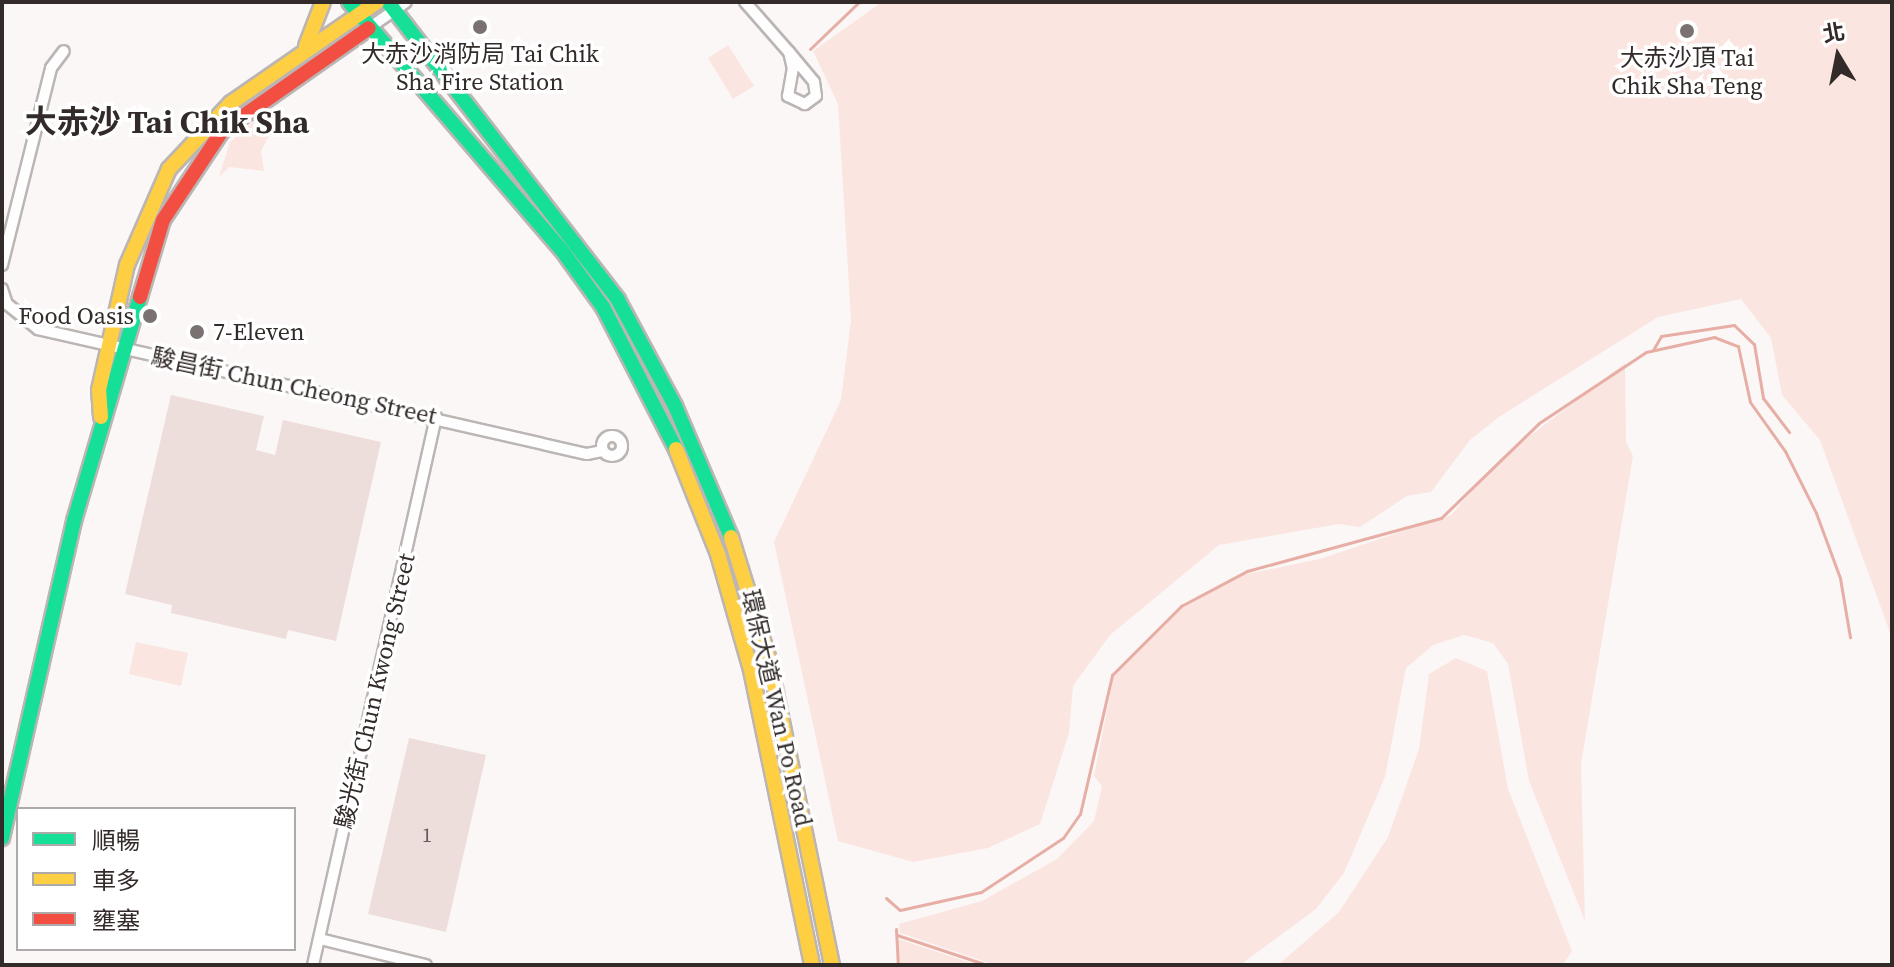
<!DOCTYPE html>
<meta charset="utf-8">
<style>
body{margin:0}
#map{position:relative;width:1894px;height:967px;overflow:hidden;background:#fcf7f7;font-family:"Source Serif 4","Noto Sans TC",serif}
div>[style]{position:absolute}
.green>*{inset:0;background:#fbe5e1}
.stream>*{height:3px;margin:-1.5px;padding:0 1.5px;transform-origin:1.5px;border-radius:1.5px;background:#e6aea4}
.building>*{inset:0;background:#eddedb}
.roads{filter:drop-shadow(2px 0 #bbb5b4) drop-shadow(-2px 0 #bbb5b4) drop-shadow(0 2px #bbb5b4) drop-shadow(0 -2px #bbb5b4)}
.street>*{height:10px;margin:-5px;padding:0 5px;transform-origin:5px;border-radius:5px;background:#fffefe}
.street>.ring{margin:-5px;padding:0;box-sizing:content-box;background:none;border:10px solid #fffefe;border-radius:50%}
.fast>*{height:14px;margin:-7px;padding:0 7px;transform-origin:7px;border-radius:7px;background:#16e098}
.slow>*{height:14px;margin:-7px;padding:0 7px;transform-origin:7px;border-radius:7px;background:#ffcf43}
.jam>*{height:14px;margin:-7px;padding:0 7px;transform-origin:7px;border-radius:7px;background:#f24e42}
.dots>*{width:22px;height:22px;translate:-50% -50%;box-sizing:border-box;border:4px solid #fff;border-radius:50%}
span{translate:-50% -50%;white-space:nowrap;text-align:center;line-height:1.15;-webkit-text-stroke:7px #fff;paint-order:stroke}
.number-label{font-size:20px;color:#625856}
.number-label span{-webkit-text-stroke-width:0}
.poi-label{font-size:24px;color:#332b29}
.right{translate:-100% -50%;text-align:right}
.left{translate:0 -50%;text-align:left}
.street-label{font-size:24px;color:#332b29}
.district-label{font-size:32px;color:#332b29;font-weight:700}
.frame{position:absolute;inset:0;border:4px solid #332b29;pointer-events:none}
.legend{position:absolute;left:16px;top:807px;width:280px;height:144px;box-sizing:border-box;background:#fff;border:2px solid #adaaa9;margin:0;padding:10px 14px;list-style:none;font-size:24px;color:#332b29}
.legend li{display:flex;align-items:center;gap:16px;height:40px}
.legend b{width:40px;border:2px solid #adaaa9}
.north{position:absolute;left:1798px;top:16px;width:80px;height:80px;-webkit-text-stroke:6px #fff;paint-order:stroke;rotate:350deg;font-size:22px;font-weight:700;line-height:32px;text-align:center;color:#332b29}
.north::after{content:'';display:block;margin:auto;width:28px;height:36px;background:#332b29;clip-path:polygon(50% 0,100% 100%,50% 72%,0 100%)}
</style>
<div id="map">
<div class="green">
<i style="clip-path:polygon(882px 2px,1892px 2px,1892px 638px,1820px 440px,1782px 395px,1771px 338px,1741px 299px,1658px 317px,1499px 417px,1470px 440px,1431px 492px,1407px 496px,1360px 527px,1339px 524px,1219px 545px,1110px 635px,1073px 686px,1069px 733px,1040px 824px,988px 848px,913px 862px,838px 841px,774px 542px,841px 400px,851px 320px,838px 104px,813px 51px)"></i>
<i style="clip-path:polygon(728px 45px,754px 86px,733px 99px,708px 58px)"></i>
<i style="clip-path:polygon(258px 118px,274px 126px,261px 151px,264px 171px,229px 167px,219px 177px,230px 142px)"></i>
<i style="clip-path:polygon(1625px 363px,1626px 442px,1633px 456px,1581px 764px,1585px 921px,1529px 781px,1508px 664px,1493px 643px,1464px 635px,1433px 645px,1406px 668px,1385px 777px,1344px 873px,1316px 909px,1240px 965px,995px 965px,900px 933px,899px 924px,982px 901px,1057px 859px,1094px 821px,1102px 786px,1094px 776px,1114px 675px,1180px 609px,1242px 575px,1320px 559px,1451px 515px,1500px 459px)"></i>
<i style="clip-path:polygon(136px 642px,188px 653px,181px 686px,129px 674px)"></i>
<i style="clip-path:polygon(1456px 658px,1487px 671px,1508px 789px,1572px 951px,1563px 965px,1278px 965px,1339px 912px,1388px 837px,1419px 749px,1429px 674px)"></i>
<i style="clip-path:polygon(898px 939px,965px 961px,977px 965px,899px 965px)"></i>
</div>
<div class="stream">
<i style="left:810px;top:49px;width:68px;rotate:-43.8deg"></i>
<i style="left:1653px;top:350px;width:16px;rotate:-60deg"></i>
<i style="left:1661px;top:336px;width:74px;rotate:-8.6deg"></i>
<i style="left:1734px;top:325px;width:28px;rotate:44deg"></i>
<i style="left:1754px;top:344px;width:55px;rotate:80.5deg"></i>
<i style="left:1763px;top:398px;width:43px;rotate:52.6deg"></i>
<i style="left:886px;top:898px;width:18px;rotate:41deg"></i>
<i style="left:900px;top:910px;width:83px;rotate:-12.5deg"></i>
<i style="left:981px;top:892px;width:98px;rotate:-33.4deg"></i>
<i style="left:1063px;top:838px;width:29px;rotate:-55deg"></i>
<i style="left:1080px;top:814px;width:143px;rotate:-77deg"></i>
<i style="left:1112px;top:675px;width:98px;rotate:-45deg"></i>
<i style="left:1181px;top:606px;width:75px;rotate:-27.9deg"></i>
<i style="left:1247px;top:571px;width:201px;rotate:-15.3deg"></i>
<i style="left:1441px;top:518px;width:136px;rotate:-44.1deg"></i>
<i style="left:1539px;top:423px;width:128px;rotate:-33.6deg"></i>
<i style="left:1646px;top:352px;width:70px;rotate:-12.4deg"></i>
<i style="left:1714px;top:337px;width:26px;rotate:21deg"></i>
<i style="left:1738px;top:346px;width:57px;rotate:77.9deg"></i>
<i style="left:1750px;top:402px;width:60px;rotate:54.5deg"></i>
<i style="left:1785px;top:451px;width:69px;rotate:63.4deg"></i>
<i style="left:1816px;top:513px;width:69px;rotate:69.7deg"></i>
<i style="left:1840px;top:578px;width:60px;rotate:80.4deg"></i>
<i style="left:896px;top:929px;width:36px;rotate:87deg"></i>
<i style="left:897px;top:935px;width:95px;rotate:18.4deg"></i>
</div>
<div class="building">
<i style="clip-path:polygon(171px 395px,264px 416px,256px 450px,275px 455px,283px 420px,381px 442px,336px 641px,288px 630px,286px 639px,171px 613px,172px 605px,125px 594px)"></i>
<i style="clip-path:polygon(409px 738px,486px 755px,446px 932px,368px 914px)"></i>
</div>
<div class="roads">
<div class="street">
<i style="left:745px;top:2px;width:67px;rotate:48.7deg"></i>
<i style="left:789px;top:52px;width:39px;rotate:50deg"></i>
<i style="left:814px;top:82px;width:14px;rotate:82deg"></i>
<i style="left:816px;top:96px;width:14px;rotate:144deg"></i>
<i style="left:805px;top:104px;width:19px;rotate:-155deg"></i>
<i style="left:788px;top:96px;width:27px;rotate:-80deg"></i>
<i style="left:793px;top:69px;width:17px;rotate:-103deg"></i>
<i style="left:369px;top:28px;width:45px;rotate:-35.1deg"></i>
<i style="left:2px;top:265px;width:203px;rotate:-76deg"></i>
<i style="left:51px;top:68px;width:21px;rotate:-53deg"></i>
<i style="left:2px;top:289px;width:16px;rotate:72deg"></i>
<i style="left:7px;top:304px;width:40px;rotate:39deg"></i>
<i style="left:38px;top:329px;width:563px;rotate:12.83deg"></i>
<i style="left:587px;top:454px;width:16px;rotate:-11deg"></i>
<i class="ring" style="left:602px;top:436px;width:10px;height:10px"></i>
<i style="left:320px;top:939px;width:109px;rotate:13.8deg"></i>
<i style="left:313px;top:965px;width:562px;rotate:-77.35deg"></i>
</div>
<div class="fast">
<i style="left:349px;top:2px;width:326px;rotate:49.4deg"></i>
<i style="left:561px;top:249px;width:72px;rotate:54.1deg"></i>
<i style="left:603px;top:307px;width:160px;rotate:62.8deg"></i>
<i style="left:388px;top:2px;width:376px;rotate:52.3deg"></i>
<i style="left:618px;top:300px;width:120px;rotate:61.7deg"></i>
<i style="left:675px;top:406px;width:142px;rotate:66.9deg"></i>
<i style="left:2px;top:838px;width:325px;rotate:-77.2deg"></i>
<i style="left:74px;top:521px;width:234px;rotate:-73.6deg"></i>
</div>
<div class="slow">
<i style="left:306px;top:46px;width:47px;rotate:-68.9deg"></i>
<i style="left:101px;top:417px;width:27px;rotate:-94deg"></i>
<i style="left:99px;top:390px;width:128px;rotate:-77.4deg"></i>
<i style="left:127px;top:265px;width:105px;rotate:-66.4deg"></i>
<i style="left:169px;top:169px;width:91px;rotate:-46.8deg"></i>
<i style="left:231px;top:103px;width:178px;rotate:-34.7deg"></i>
<i style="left:676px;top:449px;width:113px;rotate:68.2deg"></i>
<i style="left:718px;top:554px;width:121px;rotate:74.1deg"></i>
<i style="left:751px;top:670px;width:301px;rotate:78.3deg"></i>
<i style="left:731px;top:537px;width:132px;rotate:72.8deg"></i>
<i style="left:770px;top:663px;width:308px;rotate:78.4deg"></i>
</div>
<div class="jam">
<i style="left:140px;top:297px;width:80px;rotate:-73.4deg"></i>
<i style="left:163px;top:220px;width:107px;rotate:-56.5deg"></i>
<i style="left:222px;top:131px;width:179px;rotate:-35deg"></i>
</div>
</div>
<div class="dots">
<i style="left:480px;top:27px;background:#797271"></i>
<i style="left:1687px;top:31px;background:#797271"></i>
<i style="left:150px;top:316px;background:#797271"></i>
<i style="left:197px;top:332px;background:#797271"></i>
</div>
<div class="number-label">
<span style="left:427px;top:835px">1</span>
</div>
<div class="poi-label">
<span style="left:480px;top:68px">大赤沙消防局 Tai Chik<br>Sha Fire Station</span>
<span style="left:1687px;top:72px">大赤沙頂 Tai<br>Chik Sha Teng</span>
<span class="right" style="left:134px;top:316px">Food Oasis</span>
<span class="left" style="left:213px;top:332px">7-Eleven</span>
</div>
<div class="street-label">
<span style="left:294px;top:386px;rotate:12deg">駿昌街 Chun Cheong Street</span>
<span style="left:375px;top:691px;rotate:-77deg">駿光街 Chun Kwong Street</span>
<span style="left:777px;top:708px;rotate:77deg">環保大道 Wan Po Road</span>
</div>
<div class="district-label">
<span style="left:167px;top:122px">大赤沙 Tai Chik Sha</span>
</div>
<div class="frame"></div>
<ul class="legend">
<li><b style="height:10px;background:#16e098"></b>順暢</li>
<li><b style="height:10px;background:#ffcf43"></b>車多</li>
<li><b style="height:10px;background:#f24e42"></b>壅塞</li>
</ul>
<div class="north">北</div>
</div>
